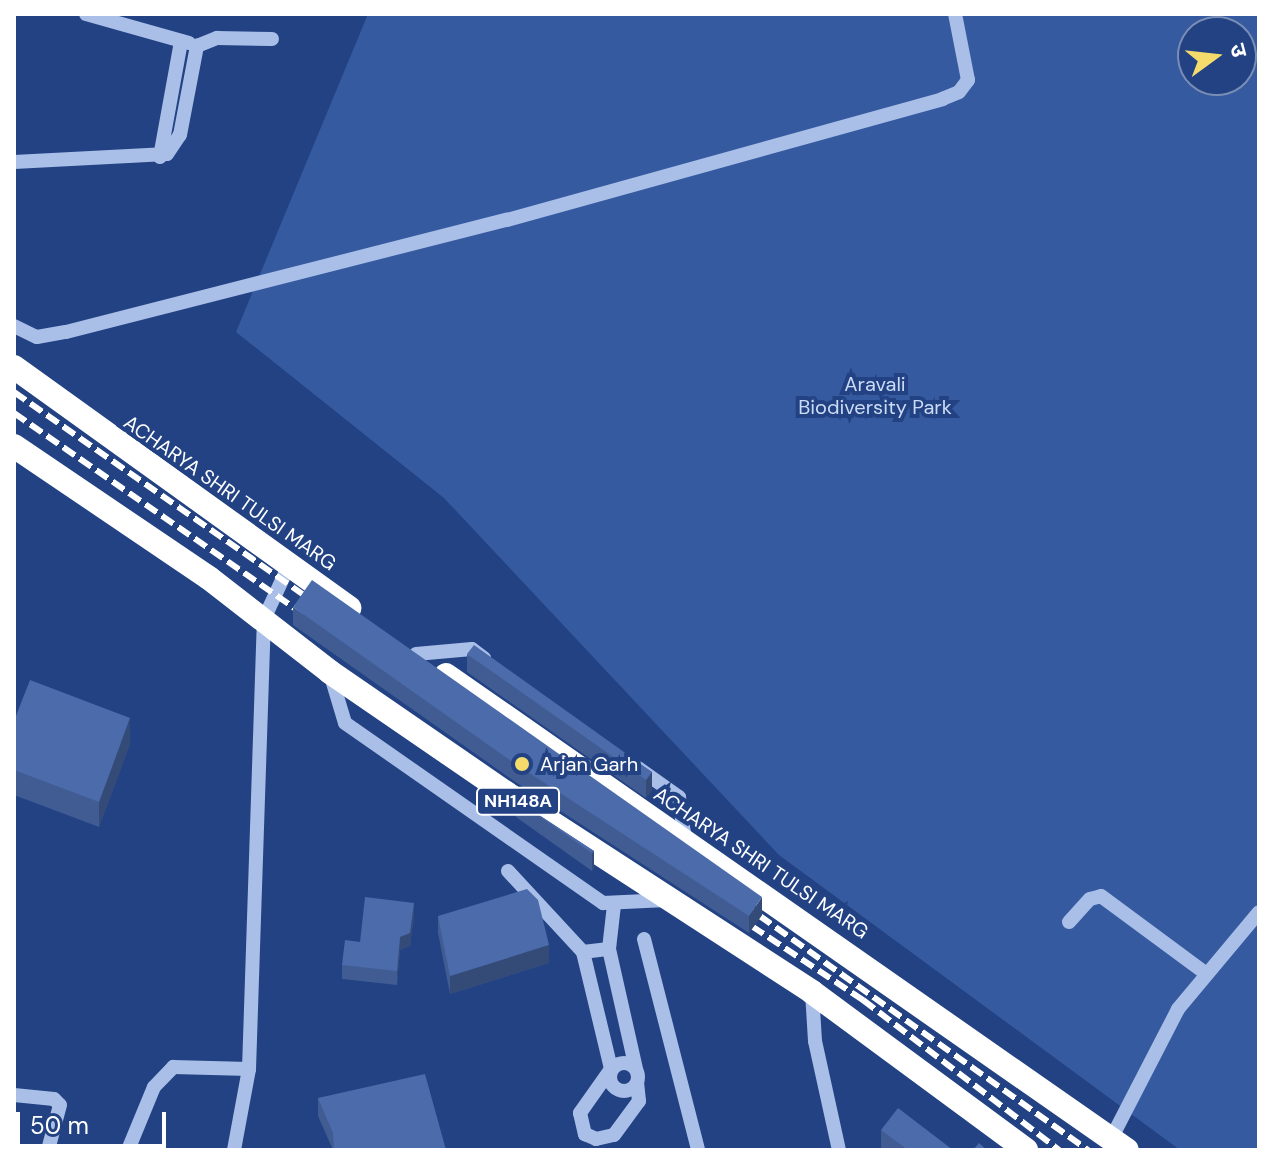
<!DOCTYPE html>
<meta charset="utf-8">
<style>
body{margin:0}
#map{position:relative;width:1273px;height:1164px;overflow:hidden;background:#224283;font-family:"DM Sans","Noto Sans Devanagari",sans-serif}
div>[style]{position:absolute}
.green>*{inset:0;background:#365aa0}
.minor>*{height:14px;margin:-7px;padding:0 7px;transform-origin:7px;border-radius:7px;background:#a9bfe8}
.minor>.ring{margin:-7px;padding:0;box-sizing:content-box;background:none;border:14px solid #a9bfe8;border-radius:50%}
.highway>*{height:24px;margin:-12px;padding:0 12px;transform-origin:12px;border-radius:12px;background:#fff}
.rail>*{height:6px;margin-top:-3px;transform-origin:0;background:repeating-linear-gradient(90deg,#fff 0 14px,transparent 0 20px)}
.wall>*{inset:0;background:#405c93}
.shaded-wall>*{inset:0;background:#344b78}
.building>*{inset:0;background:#4b6bab}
.dots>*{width:22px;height:22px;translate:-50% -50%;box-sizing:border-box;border:4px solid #224283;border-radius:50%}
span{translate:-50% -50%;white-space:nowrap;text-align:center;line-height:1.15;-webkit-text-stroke:8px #224283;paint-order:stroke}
.shield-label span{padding:2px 6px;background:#224283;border:2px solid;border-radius:6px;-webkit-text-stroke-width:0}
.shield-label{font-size:18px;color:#fff;font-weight:700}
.park-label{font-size:20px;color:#cddcf6}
.street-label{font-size:20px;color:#fff}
.poi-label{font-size:20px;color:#fff}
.left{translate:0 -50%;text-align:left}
.frame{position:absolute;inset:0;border:16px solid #fff;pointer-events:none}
.north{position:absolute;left:1177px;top:16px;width:80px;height:80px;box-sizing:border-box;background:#224283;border:2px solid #7a8eb5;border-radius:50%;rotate:75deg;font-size:22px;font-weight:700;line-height:32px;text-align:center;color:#fff}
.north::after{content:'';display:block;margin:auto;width:28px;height:36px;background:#f4db6c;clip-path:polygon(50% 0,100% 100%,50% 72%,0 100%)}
.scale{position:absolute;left:16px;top:1112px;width:150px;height:36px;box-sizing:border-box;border:4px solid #fff;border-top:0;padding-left:10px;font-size:24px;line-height:28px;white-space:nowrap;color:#fff;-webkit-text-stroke:6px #224283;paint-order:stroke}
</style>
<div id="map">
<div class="green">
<i style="clip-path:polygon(evenodd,368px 14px,1259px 14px,1259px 1150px,1180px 1150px,779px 855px,444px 498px,236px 332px,368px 14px,1193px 32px,1241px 32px,1241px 80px,1193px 80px,1193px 32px)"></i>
</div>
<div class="minor">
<i style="left:86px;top:14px;width:107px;rotate:15.7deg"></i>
<i style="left:160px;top:157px;width:118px;rotate:-79.7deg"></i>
<i style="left:14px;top:162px;width:153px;rotate:-3deg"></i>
<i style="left:167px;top:154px;width:23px;rotate:-56deg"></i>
<i style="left:180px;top:135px;width:91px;rotate:-79.2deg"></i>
<i style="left:197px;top:46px;width:22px;rotate:-22deg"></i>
<i style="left:217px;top:38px;width:55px;rotate:1deg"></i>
<i style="left:14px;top:326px;width:25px;rotate:26deg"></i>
<i style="left:37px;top:337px;width:29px;rotate:-10deg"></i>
<i style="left:66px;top:332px;width:455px;rotate:-14.3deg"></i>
<i style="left:507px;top:220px;width:452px;rotate:-15.5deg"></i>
<i style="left:942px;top:99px;width:18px;rotate:-22deg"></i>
<i style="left:959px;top:92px;width:15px;rotate:-53deg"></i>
<i style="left:968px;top:80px;width:67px;rotate:-101.1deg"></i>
<i style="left:416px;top:654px;width:56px;rotate:-5.1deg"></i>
<i style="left:472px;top:649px;width:15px;rotate:37deg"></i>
<i style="left:330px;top:673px;width:52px;rotate:73.3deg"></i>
<i style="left:345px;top:723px;width:315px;rotate:34.9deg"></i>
<i style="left:603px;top:903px;width:64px;rotate:-2.7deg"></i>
<i style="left:638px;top:768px;width:50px;rotate:35.3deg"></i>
<i style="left:679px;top:797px;width:43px;rotate:82.1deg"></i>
<i style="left:508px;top:871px;width:110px;rotate:47.2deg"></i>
<i style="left:583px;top:952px;width:26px;rotate:-7deg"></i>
<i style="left:614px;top:905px;width:44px;rotate:96.5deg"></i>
<i style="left:609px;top:949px;width:123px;rotate:77.3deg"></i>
<i style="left:1069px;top:922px;width:31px;rotate:-48deg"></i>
<i style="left:1090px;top:899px;width:11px;rotate:-15deg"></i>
<i style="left:1101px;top:896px;width:129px;rotate:36.5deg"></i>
<i style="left:644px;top:939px;width:218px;rotate:75.6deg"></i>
<i style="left:583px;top:952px;width:120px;rotate:76.5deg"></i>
<i style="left:611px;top:1069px;width:54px;rotate:125.2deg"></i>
<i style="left:580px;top:1113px;width:22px;rotate:77deg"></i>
<i style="left:585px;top:1134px;width:12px;rotate:24deg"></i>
<i style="left:596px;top:1139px;width:18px;rotate:-13deg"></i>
<i style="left:614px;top:1135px;width:42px;rotate:-53.7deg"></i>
<i style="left:639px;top:1101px;width:18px;rotate:-96deg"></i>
<i style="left:812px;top:992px;width:49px;rotate:86.5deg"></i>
<i style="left:815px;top:1041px;width:112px;rotate:77.6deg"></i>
<i class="ring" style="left:610px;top:1063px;width:14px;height:14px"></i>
<i style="left:14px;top:1095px;width:40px;rotate:5.7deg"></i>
<i style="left:54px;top:1099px;width:8px;rotate:45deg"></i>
<i style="left:60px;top:1105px;width:47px;rotate:104.9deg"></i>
<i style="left:1111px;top:1139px;width:146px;rotate:-62.7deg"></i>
<i style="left:1178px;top:1009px;width:126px;rotate:-50.1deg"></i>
<i style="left:128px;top:1150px;width:68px;rotate:-67.6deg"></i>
<i style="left:154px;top:1087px;width:28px;rotate:-46deg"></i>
<i style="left:173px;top:1067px;width:76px;rotate:1.5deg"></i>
<i style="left:234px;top:1150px;width:82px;rotate:-79.5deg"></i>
<i style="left:249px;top:1069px;width:450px;rotate:-88.1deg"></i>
<i style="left:264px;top:619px;width:62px;rotate:-65.1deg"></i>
</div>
<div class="highway">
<i style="left:14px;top:367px;width:413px;rotate:35.7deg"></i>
<i style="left:14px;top:446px;width:235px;rotate:34.1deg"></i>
<i style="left:209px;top:578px;width:153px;rotate:37.8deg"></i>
<i style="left:330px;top:672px;width:214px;rotate:34.5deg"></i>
<i style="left:506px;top:793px;width:365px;rotate:33deg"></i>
<i style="left:812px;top:992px;width:266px;rotate:36.4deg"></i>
<i style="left:446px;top:675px;width:830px;rotate:34.9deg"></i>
</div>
<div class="rail">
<i style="left:14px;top:392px;width:375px;rotate:35deg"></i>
<i style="left:14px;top:413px;width:363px;rotate:34.8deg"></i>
<i style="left:743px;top:904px;width:424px;rotate:35.5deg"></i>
<i style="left:735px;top:915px;width:154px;rotate:33.6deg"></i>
<i style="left:863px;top:1000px;width:247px;rotate:37.4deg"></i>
</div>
<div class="wall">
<i style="clip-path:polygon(293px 607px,762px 915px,749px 933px,514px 781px,293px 625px)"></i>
<i style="clip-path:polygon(467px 654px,652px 772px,652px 790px,646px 798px,467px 672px)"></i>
<i style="clip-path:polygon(14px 721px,130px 744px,99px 827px,14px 795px)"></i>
<i style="clip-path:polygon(516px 800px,594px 851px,594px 868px,592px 871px,516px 817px)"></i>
<i style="clip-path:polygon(414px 916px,410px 946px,400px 950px,397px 985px,342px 979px,342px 965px,360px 942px)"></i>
<i style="clip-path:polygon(438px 916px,549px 963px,450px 994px,438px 933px)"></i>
<i style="clip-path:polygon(318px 1098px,446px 1150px,333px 1150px,318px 1116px)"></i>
<i style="clip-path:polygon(881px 1130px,953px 1150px,885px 1150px,881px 1148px)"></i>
</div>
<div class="shaded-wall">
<i style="clip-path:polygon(130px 718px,130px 744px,99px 827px,99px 802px)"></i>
<i style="clip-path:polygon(652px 772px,652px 790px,646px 798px,646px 780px)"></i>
<i style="clip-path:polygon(594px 851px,594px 868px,592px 871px,592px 853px)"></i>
<i style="clip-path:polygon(762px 897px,762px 915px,749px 933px,749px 916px)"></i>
<i style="clip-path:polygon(414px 903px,414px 916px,410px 946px,400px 950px,397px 985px,397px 971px,400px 937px)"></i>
<i style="clip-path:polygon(549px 945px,549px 963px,450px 994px,450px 976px)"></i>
</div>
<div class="building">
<i style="clip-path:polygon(312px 580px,762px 897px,749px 916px,514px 763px,293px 607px)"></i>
<i style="clip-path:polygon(474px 645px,652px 772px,646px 780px,467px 654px)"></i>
<i style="clip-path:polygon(30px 680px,130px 718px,99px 802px,14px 770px,14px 721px)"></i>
<i style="clip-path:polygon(516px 800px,594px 851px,592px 853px)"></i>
<i style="clip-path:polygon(527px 889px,538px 900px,549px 945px,450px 976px,438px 916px)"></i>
<i style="clip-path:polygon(365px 897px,414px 903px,410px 933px,400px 937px,397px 971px,342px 965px,345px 940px,360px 942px)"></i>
<i style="clip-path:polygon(425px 1074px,446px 1150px,334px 1150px,333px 1133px,318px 1098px)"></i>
<i style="clip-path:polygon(898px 1108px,953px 1150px,908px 1150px,881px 1130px)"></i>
<i style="clip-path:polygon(979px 1143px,987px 1150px,973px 1150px)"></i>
</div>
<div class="dots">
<i style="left:522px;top:764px;background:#f4db6c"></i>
</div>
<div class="shield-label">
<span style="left:518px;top:801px">NH148A</span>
</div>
<div class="park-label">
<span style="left:875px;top:396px">Aravali<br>Biodiversity Park</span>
</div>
<div class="street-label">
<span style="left:230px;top:493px;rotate:35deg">ACHARYA SHRI TULSI MARG</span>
<span style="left:761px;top:863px;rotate:34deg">ACHARYA SHRI TULSI MARG</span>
</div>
<div class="poi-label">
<span class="left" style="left:540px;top:764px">Arjan Garh</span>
</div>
<div class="frame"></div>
<div class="north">उ</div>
<div class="scale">50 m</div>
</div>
